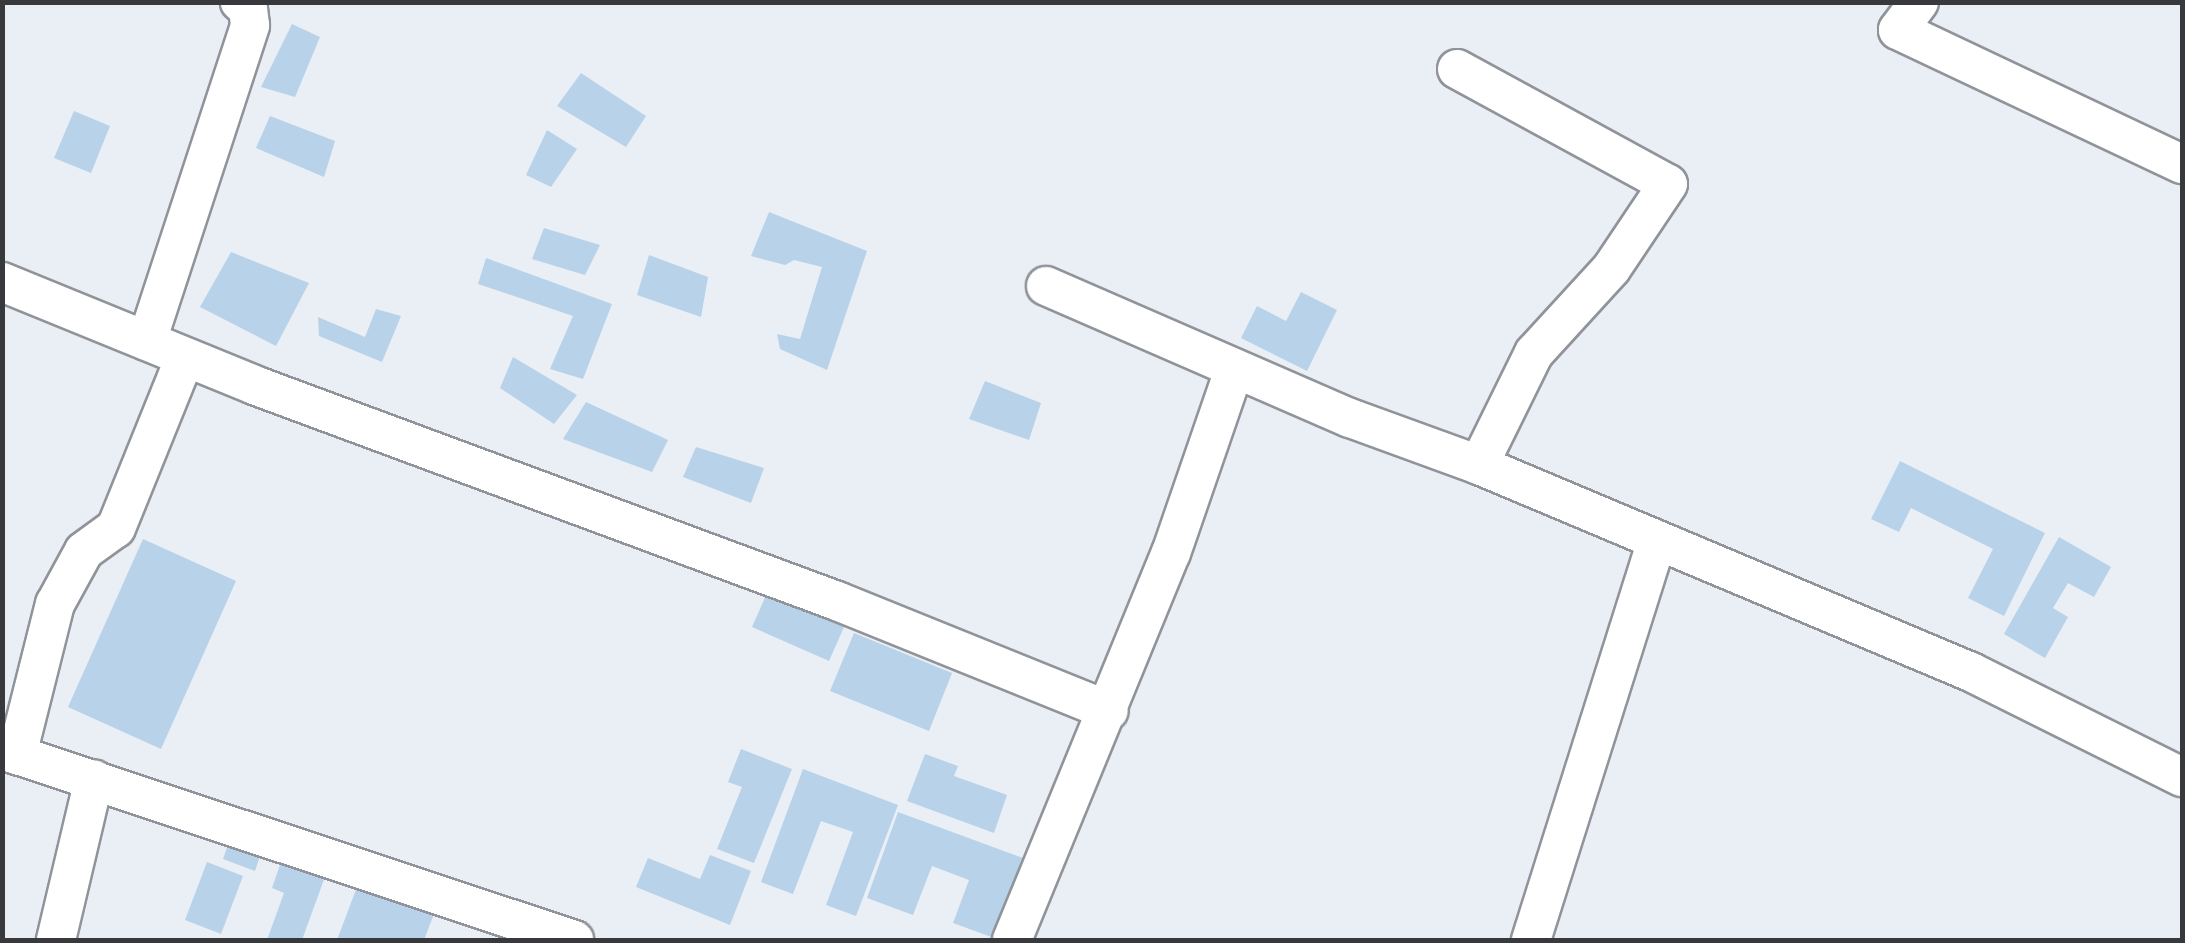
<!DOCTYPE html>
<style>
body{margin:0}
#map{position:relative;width:2185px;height:943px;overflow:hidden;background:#eaeef5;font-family:"Golos Text",sans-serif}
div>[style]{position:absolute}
.building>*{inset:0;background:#b8d3e9}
.roads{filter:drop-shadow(2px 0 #90949a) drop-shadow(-2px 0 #90949a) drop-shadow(0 2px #90949a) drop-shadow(0 -2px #90949a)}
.minor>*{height:38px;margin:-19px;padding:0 19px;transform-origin:19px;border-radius:19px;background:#fff}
span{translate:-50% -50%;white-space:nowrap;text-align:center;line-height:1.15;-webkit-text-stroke:8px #f9fbfe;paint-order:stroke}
.frame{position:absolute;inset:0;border:5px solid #37393c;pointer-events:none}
</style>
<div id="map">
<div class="building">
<i style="clip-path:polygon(292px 24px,320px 37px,295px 97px,261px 87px)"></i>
<i style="clip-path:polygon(581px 73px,646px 116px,626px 147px,557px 106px)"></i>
<i style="clip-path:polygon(74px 111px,110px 126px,91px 173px,54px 158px)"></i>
<i style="clip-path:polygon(270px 116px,335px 141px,324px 177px,256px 148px)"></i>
<i style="clip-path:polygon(547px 130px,577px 149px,551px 187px,526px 175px)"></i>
<i style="clip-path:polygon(769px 212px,867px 251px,827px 370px,780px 349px,777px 334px,800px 339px,822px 267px,794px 260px,785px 265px,751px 256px)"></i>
<i style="clip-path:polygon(544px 228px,600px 245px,585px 275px,532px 259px)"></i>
<i style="clip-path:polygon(231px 252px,309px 283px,276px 346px,200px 307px)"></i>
<i style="clip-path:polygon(649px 255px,708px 277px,701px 317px,637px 295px)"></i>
<i style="clip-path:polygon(486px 258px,612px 304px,583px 379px,550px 369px,573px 316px,478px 284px)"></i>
<i style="clip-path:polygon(1301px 292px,1337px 310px,1307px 371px,1241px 338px,1257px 306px,1286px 321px)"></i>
<i style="clip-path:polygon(376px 309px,401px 316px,382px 362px,319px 336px,318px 317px,365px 337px)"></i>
<i style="clip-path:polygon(513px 357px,577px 395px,554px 424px,500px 388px)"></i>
<i style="clip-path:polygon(985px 381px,1041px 403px,1029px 440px,969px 419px)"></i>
<i style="clip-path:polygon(586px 402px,668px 440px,652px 472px,563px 439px)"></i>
<i style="clip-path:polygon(696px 447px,764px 468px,751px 503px,683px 477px)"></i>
<i style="clip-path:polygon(1900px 461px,2045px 533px,2004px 616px,1968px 598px,1993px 549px,1911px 508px,1899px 532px,1871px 519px)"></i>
<i style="clip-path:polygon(2059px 537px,2111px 567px,2094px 597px,2068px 583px,2053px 608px,2068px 617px,2045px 658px,2004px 634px)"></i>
<i style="clip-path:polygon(143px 539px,236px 581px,161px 749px,68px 707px)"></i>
<i style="clip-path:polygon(771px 584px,848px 618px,829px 661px,752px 627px)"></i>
<i style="clip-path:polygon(854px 633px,952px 673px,929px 731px,830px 691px)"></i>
<i style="clip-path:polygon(741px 749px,792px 769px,754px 863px,717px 849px,742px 787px,728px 782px)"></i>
<i style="clip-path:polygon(925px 754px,958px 766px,954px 776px,1007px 795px,994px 833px,907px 801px)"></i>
<i style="clip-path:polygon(803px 769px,898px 805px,856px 916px,826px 905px,853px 832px,821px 821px,793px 894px,761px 882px)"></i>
<i style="clip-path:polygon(898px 812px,1023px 858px,994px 938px,953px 923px,969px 880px,932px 866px,913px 915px,867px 898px)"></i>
<i style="clip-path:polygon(229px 842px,261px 853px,255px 871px,223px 859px)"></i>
<i style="clip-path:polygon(710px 855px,751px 871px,730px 925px,636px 887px,648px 858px,700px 879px)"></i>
<i style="clip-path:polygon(282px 859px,326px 874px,302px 940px,267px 940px,284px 893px,272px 888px)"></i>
<i style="clip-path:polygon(207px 862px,243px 876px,221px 934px,185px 920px)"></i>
<i style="clip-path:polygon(357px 887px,434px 914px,424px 940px,337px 940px)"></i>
</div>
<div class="roads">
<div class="minor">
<i style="left:1919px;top:2px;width:35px;rotate:127deg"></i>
<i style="left:1898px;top:30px;width:314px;rotate:25.3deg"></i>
<i style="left:1457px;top:69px;width:240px;rotate:28.6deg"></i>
<i style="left:1668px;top:184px;width:102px;rotate:123.8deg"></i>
<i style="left:1611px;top:269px;width:114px;rotate:132.5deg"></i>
<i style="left:1534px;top:353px;width:125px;rotate:116.2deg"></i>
<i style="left:2px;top:282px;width:272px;rotate:22.2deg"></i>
<i style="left:254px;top:385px;width:622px;rotate:20.33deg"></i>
<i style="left:837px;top:601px;width:293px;rotate:22deg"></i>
<i style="left:1046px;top:286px;width:331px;rotate:23.5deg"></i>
<i style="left:1350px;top:418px;width:137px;rotate:20deg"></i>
<i style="left:1479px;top:465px;width:534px;rotate:22.82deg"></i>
<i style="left:1971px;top:672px;width:236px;rotate:26.5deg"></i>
<i style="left:147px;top:341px;width:332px;rotate:-71.9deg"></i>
<i style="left:250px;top:25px;width:16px;rotate:-97deg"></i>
<i style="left:248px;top:9px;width:11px;rotate:-139deg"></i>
<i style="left:2px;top:750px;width:603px;rotate:18.37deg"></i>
<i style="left:17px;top:755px;width:156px;rotate:-75.9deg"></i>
<i style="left:55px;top:604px;width:60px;rotate:-61.3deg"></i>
<i style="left:84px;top:551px;width:39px;rotate:-36deg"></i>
<i style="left:116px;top:528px;width:184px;rotate:-68deg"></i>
<i style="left:56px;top:940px;width:165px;rotate:-76.7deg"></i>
<i style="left:1012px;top:940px;width:418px;rotate:-67.7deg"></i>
<i style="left:1171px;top:553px;width:194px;rotate:-71deg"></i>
<i style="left:1531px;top:940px;width:418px;rotate:-72.5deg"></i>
</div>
</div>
<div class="frame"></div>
</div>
